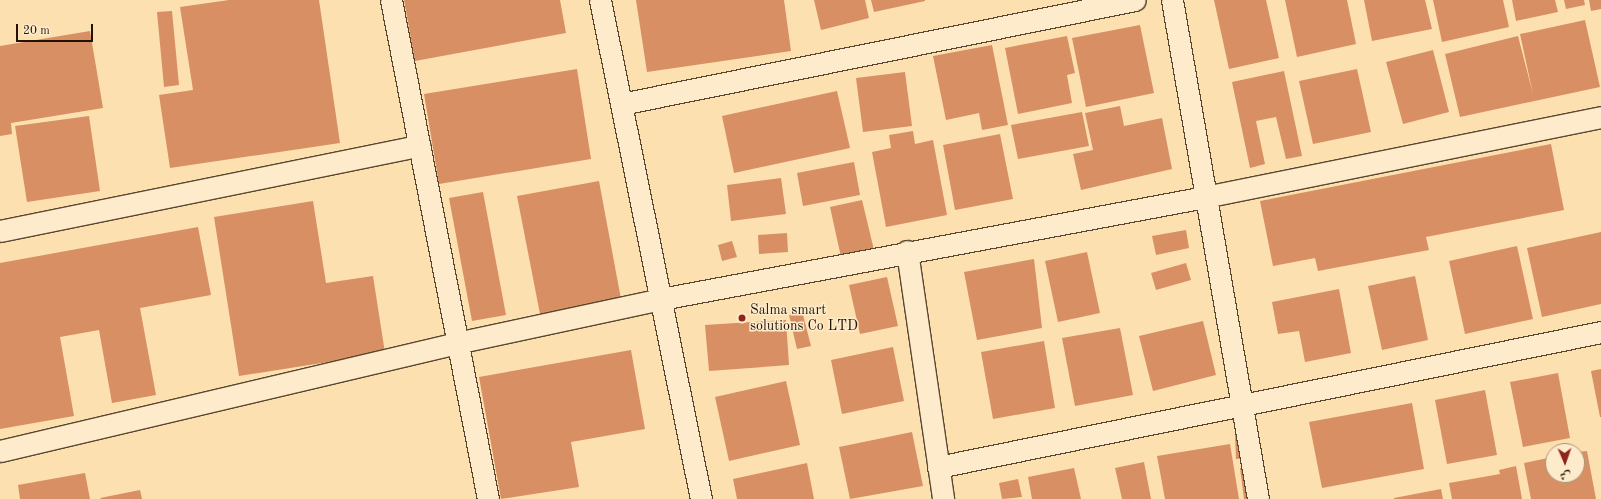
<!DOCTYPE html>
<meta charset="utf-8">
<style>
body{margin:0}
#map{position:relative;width:1601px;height:499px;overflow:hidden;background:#fde0b0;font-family:"Old Standard TT",Amiri,serif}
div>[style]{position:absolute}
.building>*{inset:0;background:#d88f63}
.roads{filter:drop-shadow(1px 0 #58462e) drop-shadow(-1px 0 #58462e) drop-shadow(0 1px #58462e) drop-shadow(0 -1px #58462e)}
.street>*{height:21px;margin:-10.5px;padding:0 10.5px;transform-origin:10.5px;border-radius:10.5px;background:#feebcc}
.dots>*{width:11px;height:11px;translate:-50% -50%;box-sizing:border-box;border:2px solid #feebcc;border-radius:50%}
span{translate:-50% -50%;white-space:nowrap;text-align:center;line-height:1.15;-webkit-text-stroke:3px #feebcc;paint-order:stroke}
.poi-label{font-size:14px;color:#211202}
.left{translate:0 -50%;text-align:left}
.north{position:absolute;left:1545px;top:443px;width:40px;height:40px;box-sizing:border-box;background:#feebcc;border:1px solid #a6947b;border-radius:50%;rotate:178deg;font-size:11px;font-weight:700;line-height:16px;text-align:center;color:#211202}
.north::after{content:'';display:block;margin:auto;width:14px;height:18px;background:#8f2418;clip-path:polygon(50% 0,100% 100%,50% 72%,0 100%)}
.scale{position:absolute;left:16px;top:24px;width:77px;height:18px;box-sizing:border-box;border:2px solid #211202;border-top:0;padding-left:5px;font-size:12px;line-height:14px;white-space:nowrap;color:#211202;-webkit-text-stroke:3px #feebcc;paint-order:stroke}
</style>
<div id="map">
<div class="building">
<i style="clip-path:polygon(229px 0,319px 0,340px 143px,170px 168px,159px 95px,193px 90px,180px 7px)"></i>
<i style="clip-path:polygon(404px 0,560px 0,566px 33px,415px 61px)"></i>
<i style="clip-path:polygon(636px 0,784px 0,791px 51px,647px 72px)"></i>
<i style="clip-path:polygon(814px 0,865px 0,869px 18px,821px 30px)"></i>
<i style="clip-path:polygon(871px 0,925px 0,925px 1px,874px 12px)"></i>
<i style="clip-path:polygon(1214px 0,1266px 0,1279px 58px,1229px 69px)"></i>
<i style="clip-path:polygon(1285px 0,1347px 0,1356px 44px,1297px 57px)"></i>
<i style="clip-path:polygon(1364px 0,1425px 0,1432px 29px,1372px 41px)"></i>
<i style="clip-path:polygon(1433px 0,1503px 0,1509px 27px,1442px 42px)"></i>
<i style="clip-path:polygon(1512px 0,1555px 0,1558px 12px,1516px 21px)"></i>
<i style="clip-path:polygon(1564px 0,1584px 0,1585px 5px,1566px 9px)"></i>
<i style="clip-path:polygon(1589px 0,1601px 0,1601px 9px,1591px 11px)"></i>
<i style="clip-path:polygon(172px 11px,179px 85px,164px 87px,157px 12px)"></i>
<i style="clip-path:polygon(1585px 20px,1600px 87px,1460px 117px,1445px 54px,1518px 36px,1533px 94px,1520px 34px)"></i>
<i style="clip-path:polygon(1140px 25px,1154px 93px,1086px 107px,1072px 38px)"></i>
<i style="clip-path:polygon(90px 31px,103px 108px,11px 123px,12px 134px,0 136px,0 46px)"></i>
<i style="clip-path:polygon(1067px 36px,1075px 73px,1067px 75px,1072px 103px,1018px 114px,1005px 48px)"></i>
<i style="clip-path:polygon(992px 45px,1008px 125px,982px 130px,979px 113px,946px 120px,933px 56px)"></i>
<i style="clip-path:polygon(1433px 50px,1449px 112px,1403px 124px,1386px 62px)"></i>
<i style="clip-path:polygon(577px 69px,591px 159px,439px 184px,424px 94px)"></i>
<i style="clip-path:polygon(1357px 69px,1371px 132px,1313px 144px,1299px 81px)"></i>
<i style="clip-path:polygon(1284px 71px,1302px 156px,1286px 159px,1276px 117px,1256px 121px,1265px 164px,1250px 168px,1232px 82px)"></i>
<i style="clip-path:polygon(905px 72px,912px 126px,863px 132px,856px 78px)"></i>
<i style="clip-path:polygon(837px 91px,850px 148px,734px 173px,722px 116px)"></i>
<i style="clip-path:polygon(1120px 106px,1124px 126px,1162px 118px,1172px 169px,1081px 190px,1073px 154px,1093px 150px,1085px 113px)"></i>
<i style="clip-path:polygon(1082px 112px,1089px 146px,1018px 159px,1011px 125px)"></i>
<i style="clip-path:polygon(89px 116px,100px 191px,27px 202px,15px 126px)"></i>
<i style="clip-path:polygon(913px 131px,915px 144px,933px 140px,947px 215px,886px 227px,872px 152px,891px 148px,889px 135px)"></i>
<i style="clip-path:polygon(1000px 134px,1013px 199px,955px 210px,943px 145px)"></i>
<i style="clip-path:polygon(1551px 144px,1564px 210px,1426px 237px,1429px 250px,1318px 271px,1315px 258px,1273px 266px,1260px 201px)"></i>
<i style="clip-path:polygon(854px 162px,860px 195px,803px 206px,797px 173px)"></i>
<i style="clip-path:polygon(781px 178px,786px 214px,731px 221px,727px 185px)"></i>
<i style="clip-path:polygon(599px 181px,621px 299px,540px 314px,517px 196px)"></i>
<i style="clip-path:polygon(483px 192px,506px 315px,472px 321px,449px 198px)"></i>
<i style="clip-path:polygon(862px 200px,874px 250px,841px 257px,830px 207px)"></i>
<i style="clip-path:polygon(313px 201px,326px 283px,373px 276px,385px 353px,239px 376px,214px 217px)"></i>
<i style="clip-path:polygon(198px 227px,211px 295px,140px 308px,156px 395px,112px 403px,99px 330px,60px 337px,74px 416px,0 429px,0 263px)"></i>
<i style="clip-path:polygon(1186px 230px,1189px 248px,1156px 255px,1152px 236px)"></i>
<i style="clip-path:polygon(1601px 232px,1601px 304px,1542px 317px,1527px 248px)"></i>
<i style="clip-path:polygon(787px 233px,788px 252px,759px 254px,758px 235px)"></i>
<i style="clip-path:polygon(732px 241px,737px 257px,722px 261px,718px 245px)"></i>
<i style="clip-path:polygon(1517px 246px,1533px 319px,1465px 334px,1449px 261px)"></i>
<i style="clip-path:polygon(1087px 252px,1100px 313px,1058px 322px,1045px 261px)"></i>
<i style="clip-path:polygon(1034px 259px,1042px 328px,977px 340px,964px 272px)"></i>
<i style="clip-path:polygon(1186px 263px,1191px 280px,1156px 290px,1151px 273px)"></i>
<i style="clip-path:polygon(1415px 276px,1428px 340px,1382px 350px,1368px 286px)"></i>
<i style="clip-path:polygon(887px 277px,898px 326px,860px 334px,849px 285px)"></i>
<i style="clip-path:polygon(1339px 289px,1351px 353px,1305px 362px,1299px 331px,1278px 334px,1272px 302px)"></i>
<i style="clip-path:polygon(802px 311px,811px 346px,797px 349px,789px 315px)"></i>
<i style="clip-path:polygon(786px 320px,789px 365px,709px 371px,705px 325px)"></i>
<i style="clip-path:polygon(1203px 321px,1216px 375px,1153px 391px,1139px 336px)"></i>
<i style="clip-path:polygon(1120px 328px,1133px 395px,1075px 406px,1062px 338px)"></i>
<i style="clip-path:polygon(1044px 341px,1055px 408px,993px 419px,981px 352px)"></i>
<i style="clip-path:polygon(893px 347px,904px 401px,842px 414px,831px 360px)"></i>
<i style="clip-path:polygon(631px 350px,645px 429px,571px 442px,579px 487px,501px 499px,479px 377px)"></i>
<i style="clip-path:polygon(1601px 369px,1601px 417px,1600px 417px,1591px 371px)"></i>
<i style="clip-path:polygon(1558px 373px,1570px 438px,1523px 447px,1510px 382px)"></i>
<i style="clip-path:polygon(786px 381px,800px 445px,729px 461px,715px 397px)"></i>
<i style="clip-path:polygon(1485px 390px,1497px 455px,1447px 464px,1435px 400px)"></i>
<i style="clip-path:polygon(1412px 403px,1424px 469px,1322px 488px,1309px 422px)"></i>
<i style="clip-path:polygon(912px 432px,923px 486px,850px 499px,839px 447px)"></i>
<i style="clip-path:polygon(1235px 435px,1247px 435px,1247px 458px,1236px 459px)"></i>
<i style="clip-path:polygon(1230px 444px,1239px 499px,1165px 499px,1157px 456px)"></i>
<i style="clip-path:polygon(1587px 451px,1596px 499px,1531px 499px,1524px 463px,1553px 457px,1553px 475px,1577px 475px,1577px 452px)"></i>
<i style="clip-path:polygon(1144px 462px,1151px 499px,1122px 499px,1115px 468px)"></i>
<i style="clip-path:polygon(807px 463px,814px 499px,737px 499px,733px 479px)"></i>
<i style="clip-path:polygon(1251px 466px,1255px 499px,1244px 499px,1240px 468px)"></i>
<i style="clip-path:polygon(1516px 466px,1522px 499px,1452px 499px,1449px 483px,1500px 474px,1499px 470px)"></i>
<i style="clip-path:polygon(1074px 468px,1081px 499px,1032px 499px,1028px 477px)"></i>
<i style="clip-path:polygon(85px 473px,90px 499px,20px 499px,18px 485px)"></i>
<i style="clip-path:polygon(1018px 479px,1022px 497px,1002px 499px,999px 483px)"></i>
<i style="clip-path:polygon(1441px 489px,1443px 499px,1394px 499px,1394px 498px)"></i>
<i style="clip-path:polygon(140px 490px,142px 499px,101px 499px,100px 498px)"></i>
</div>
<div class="roads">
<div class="street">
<i style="left:391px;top:0;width:508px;rotate:79deg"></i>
<i style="left:600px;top:0;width:509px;rotate:78.56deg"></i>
<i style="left:1172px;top:0;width:506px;rotate:80.22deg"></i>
<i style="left:621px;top:104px;width:524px;rotate:-11.44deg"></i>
<i style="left:0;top:231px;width:428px;rotate:-11.5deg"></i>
<i style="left:907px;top:251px;width:251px;rotate:81.7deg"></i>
<i style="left:0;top:451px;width:469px;rotate:-13.3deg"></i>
<i style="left:456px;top:343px;width:210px;rotate:-12.1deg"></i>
<i style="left:661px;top:299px;width:553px;rotate:-10.62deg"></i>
<i style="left:1205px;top:197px;width:404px;rotate:-11.4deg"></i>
<i style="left:938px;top:467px;width:677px;rotate:-11.51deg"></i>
</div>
</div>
<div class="dots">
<i style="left:742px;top:318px;background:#8f2418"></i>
</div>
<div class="poi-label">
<span class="left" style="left:750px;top:318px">Salma smart<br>solutions Co LTD</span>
</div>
<div class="north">ش</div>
<div class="scale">20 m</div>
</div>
